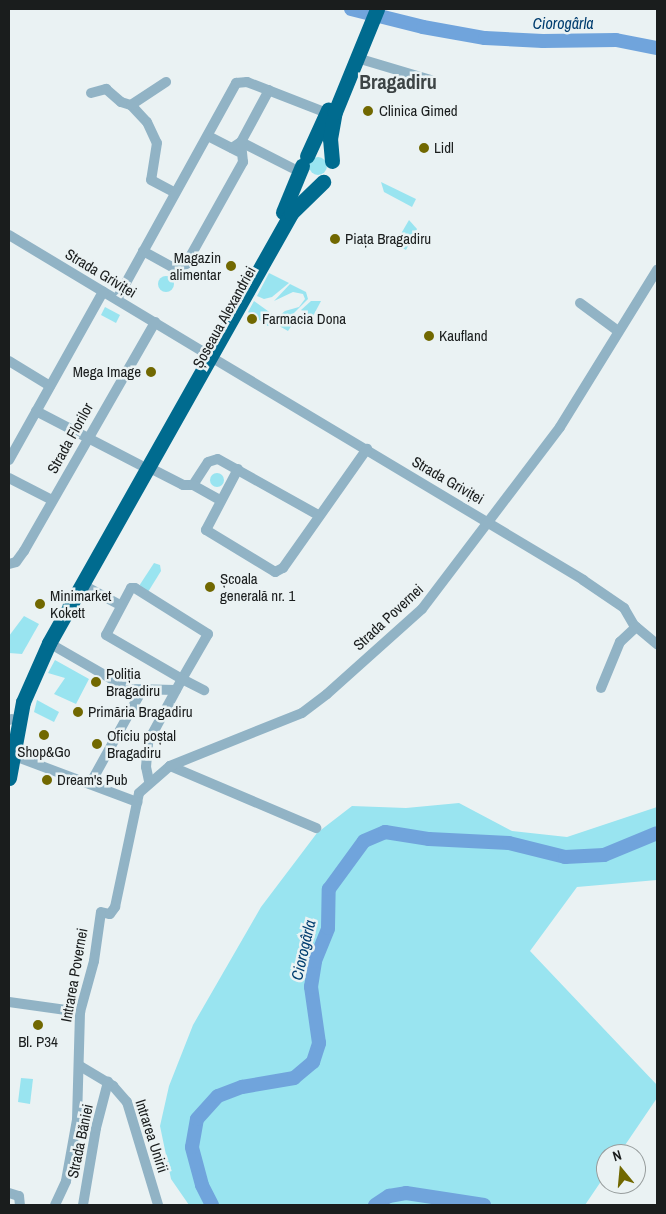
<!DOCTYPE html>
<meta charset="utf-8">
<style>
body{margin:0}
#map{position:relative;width:666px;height:1214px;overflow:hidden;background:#eaf2f3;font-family:"Archivo Narrow",sans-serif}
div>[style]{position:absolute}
.green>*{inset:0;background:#99e4f0}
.round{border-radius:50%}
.river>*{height:14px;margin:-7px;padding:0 7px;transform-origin:7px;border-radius:7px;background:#70a4dc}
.minor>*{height:10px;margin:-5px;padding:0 5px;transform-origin:5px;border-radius:5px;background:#91b3c5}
.highway>*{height:15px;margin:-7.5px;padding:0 7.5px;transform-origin:7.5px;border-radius:7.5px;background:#006b8f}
.dots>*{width:14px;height:14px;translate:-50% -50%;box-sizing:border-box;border:2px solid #eaf2f3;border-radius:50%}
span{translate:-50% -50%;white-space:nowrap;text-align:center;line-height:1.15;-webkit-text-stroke:5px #eaf2f3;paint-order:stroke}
.poi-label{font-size:15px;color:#1a1d1d}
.left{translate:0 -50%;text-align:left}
.right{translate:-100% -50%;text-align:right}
.street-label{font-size:15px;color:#1a1d1d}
.water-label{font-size:16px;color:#013d6f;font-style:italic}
.district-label{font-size:20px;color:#3d4445;font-weight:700}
.frame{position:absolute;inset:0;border:10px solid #1a1d1d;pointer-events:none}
.north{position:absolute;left:596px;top:1144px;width:50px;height:50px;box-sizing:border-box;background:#eaf2f3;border:1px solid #979d9d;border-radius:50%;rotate:343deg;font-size:14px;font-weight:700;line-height:20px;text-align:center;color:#1a1d1d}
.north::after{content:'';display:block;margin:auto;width:18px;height:22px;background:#716800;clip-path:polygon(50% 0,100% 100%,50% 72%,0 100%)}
</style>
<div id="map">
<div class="green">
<i class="round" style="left:309px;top:157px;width:18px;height:18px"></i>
<i style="clip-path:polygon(381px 182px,416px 199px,412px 207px,384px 192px)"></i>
<i style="clip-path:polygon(409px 220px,417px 229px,406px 250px,395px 244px)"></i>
<i style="clip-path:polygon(269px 273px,289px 283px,272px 297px,264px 299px,257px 296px)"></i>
<i class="round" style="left:158px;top:276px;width:16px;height:16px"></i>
<i style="clip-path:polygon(290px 284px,306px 292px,308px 299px,292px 315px,279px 316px,285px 311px,299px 307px,305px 299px,303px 294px,293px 292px,274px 301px)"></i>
<i style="clip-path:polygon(254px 301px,279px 319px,288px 320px,298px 316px,288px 331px,272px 322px,268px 326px,248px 312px)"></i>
<i style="clip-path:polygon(311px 301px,321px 301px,312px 318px,301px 310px)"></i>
<i style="clip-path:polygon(105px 307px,120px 315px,116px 323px,101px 315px)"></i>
<i class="round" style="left:210px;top:473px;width:14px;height:14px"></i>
<i style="clip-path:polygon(154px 563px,160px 565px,161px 571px,148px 592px,139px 586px)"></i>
<i style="clip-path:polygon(24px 616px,39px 624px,22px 654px,9px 653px,9px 636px)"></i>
<i style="clip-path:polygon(55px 660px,89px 679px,76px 704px,54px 694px,65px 678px,48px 673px)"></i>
<i style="clip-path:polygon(37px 700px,59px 712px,54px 722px,34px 712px)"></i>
<i style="clip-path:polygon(459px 803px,512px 831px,567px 837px,657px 807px,657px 880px,577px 887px,530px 951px,657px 1085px,657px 1098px,619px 1154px,606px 1154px,606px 1174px,585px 1205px,189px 1205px,171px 1179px,160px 1126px,169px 1086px,193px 1025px,261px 907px,317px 833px,352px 806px,406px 808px)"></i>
<i style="clip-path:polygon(21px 1078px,33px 1079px,30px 1104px,18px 1102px)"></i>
</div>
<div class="river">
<i style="left:351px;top:9px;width:74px;rotate:14deg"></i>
<i style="left:423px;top:27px;width:63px;rotate:10.1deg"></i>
<i style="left:485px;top:38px;width:58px;rotate:3deg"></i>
<i style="left:543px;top:41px;width:73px;rotate:-0.8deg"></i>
<i style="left:616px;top:40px;width:42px;rotate:11deg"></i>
<i style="left:212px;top:1205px;width:22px;rotate:-117deg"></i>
<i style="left:202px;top:1185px;width:39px;rotate:-105deg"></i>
<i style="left:192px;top:1147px;width:28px;rotate:-80deg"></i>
<i style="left:197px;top:1119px;width:31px;rotate:-48deg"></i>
<i style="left:218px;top:1096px;width:26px;rotate:-21deg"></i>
<i style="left:242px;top:1087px;width:53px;rotate:-9.8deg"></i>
<i style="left:294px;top:1078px;width:25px;rotate:-40deg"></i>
<i style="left:313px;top:1062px;width:20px;rotate:-72deg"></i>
<i style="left:319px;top:1043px;width:57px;rotate:-98.1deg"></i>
<i style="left:311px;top:987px;width:26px;rotate:-81deg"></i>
<i style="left:315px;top:961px;width:35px;rotate:-68deg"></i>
<i style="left:328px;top:928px;width:39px;rotate:-89deg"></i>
<i style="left:329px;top:889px;width:59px;rotate:-53.9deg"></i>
<i style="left:364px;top:841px;width:23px;rotate:-23deg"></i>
<i style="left:385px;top:832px;width:45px;rotate:9deg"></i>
<i style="left:429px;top:839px;width:80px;rotate:2.9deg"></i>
<i style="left:509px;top:843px;width:58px;rotate:14deg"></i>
<i style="left:565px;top:857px;width:39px;rotate:-3deg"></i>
<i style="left:604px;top:855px;width:57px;rotate:-22.5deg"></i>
<i style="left:375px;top:1205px;width:17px;rotate:-33deg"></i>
<i style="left:389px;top:1196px;width:17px;rotate:-10deg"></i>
<i style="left:406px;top:1193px;width:79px;rotate:8.7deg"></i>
</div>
<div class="minor">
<i style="left:357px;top:58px;width:77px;rotate:16.6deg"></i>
<i style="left:91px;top:93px;width:16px;rotate:-15deg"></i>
<i style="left:106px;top:89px;width:20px;rotate:41deg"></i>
<i style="left:121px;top:102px;width:10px;rotate:17deg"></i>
<i style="left:131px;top:105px;width:23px;rotate:47deg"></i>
<i style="left:147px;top:122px;width:23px;rotate:65deg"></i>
<i style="left:157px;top:143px;width:37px;rotate:99deg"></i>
<i style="left:151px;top:180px;width:27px;rotate:28deg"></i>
<i style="left:131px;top:105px;width:42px;rotate:-33.3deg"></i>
<i style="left:208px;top:136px;width:34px;rotate:27deg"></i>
<i style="left:232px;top:148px;width:11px;rotate:-34deg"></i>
<i style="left:241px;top:142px;width:57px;rotate:27deg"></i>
<i style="left:9px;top:235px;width:227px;rotate:31deg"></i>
<i style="left:143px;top:251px;width:35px;rotate:29deg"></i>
<i style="left:174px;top:268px;width:13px;rotate:-18deg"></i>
<i style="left:186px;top:264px;width:117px;rotate:-60.8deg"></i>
<i style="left:243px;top:162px;width:20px;rotate:-96deg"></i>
<i style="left:241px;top:142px;width:59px;rotate:-61.7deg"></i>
<i style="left:117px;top:299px;width:247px;rotate:-61.1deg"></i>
<i style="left:236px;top:83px;width:11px;rotate:-5deg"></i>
<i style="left:247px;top:82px;width:86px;rotate:21.2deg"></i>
<i style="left:580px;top:303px;width:47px;rotate:36.4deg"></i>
<i style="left:211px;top:357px;width:434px;rotate:30.9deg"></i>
<i style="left:583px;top:580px;width:50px;rotate:34.3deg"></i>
<i style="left:624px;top:608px;width:20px;rotate:60deg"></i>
<i style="left:634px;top:625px;width:30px;rotate:40deg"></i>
<i style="left:9px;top:361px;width:48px;rotate:31.4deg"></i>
<i style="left:36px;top:411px;width:117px;rotate:27.4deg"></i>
<i style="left:9px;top:460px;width:193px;rotate:-60.8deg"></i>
<i style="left:148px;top:467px;width:39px;rotate:27deg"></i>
<i style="left:183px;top:485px;width:10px"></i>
<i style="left:238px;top:469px;width:69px;rotate:117.7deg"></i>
<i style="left:206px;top:530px;width:81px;rotate:31.3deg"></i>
<i style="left:275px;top:572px;width:9px;rotate:-27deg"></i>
<i style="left:283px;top:568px;width:146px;rotate:-54.8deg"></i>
<i style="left:9px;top:478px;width:48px;rotate:27.1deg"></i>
<i style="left:193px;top:485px;width:27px;rotate:-57deg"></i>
<i style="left:208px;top:462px;width:10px;rotate:-17deg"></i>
<i style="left:218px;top:459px;width:115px;rotate:29.2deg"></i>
<i style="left:193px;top:485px;width:31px;rotate:29deg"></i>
<i style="left:9px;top:564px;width:7px;rotate:-16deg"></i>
<i style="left:16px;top:562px;width:14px;rotate:-54deg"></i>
<i style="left:24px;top:551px;width:264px;rotate:-60.2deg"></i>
<i style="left:81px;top:584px;width:44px;rotate:28.3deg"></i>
<i style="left:49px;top:643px;width:92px;rotate:29.9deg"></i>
<i style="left:129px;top:689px;width:47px;rotate:1.2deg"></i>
<i style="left:601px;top:688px;width:50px;rotate:-67.6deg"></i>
<i style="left:620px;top:642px;width:22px;rotate:-43deg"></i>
<i style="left:9px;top:720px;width:3px;rotate:-18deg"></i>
<i style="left:12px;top:755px;width:134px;rotate:20.6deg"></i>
<i style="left:170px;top:766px;width:159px;rotate:23deg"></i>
<i style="left:149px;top:781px;width:14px;rotate:-102deg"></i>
<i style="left:146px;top:767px;width:25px;rotate:-85deg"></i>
<i style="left:148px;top:742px;width:72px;rotate:-61.6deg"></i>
<i style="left:182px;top:679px;width:52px;rotate:-60deg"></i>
<i style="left:208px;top:634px;width:86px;rotate:-147.8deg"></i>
<i style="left:135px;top:588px;width:4px;rotate:180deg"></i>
<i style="left:131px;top:588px;width:53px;rotate:118deg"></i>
<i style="left:106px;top:635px;width:88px;rotate:30.1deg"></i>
<i style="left:182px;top:679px;width:25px;rotate:27deg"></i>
<i style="left:90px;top:784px;width:107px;rotate:-61deg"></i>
<i style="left:9px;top:1002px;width:72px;rotate:8deg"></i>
<i style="left:80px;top:1066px;width:39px;rotate:31deg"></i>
<i style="left:113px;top:1086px;width:21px;rotate:49deg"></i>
<i style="left:127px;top:1102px;width:108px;rotate:73.2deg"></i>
<i style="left:9px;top:1193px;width:10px;rotate:17deg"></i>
<i style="left:19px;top:1196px;width:9px;rotate:84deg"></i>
<i style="left:55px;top:1205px;width:26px;rotate:-65deg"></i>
<i style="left:66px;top:1181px;width:62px;rotate:-79.8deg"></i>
<i style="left:77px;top:1120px;width:108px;rotate:-88.4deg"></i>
<i style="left:80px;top:1012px;width:53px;rotate:-74.6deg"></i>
<i style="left:94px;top:961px;width:49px;rotate:-81.9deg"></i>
<i style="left:101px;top:912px;width:9px;rotate:13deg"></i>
<i style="left:110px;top:914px;width:9px;rotate:-54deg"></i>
<i style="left:115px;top:907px;width:116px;rotate:-78.1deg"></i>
<i style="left:139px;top:793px;width:41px;rotate:-41.1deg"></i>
<i style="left:170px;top:766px;width:142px;rotate:-21.9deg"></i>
<i style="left:302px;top:713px;width:31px;rotate:-37deg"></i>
<i style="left:327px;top:694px;width:127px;rotate:-41.8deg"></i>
<i style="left:422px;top:609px;width:228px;rotate:-52.8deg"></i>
<i style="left:560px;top:427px;width:185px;rotate:-58.3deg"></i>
<i style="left:83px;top:1205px;width:78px;rotate:-80.4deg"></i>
<i style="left:96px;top:1128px;width:48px;rotate:-75.4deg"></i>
</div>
<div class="highway">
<i style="left:307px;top:156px;width:51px;rotate:-65.5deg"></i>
<i style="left:332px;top:161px;width:22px;rotate:-95deg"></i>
<i style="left:330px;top:139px;width:27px;rotate:-80deg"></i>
<i style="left:335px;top:112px;width:111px;rotate:-67.8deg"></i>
<i style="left:283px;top:212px;width:50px;rotate:-67.6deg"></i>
<i style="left:9px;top:778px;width:77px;rotate:-79.6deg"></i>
<i style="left:23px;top:702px;width:64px;rotate:-66.2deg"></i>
<i style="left:49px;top:643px;width:493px;rotate:-60.6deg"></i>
<i style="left:291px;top:213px;width:45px;rotate:-44.1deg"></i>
</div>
<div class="dots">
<i style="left:368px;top:111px;background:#716800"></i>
<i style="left:424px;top:148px;background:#716800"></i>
<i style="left:335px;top:239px;background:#716800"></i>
<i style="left:231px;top:266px;background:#716800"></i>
<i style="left:252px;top:319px;background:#716800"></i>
<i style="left:429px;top:336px;background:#716800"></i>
<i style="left:151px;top:372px;background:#716800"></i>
<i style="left:210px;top:587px;background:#716800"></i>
<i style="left:40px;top:604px;background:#716800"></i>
<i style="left:96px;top:682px;background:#716800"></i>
<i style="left:78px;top:712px;background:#716800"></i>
<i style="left:44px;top:735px;background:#716800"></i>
<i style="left:97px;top:744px;background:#716800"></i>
<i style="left:47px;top:780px;background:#716800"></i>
<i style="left:38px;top:1025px;background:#716800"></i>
</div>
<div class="poi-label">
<span class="left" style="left:379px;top:111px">Clinica Gimed</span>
<span class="left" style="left:434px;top:148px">Lidl</span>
<span class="left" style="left:345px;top:239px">Piața Bragadiru</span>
<span class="right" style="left:221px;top:266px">Magazin<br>alimentar</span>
<span class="left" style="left:262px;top:319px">Farmacia Dona</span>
<span class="left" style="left:439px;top:336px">Kaufland</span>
<span class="right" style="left:141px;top:372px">Mega Image</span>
<span class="left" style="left:220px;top:587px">Școala<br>generală nr. 1</span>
<span class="left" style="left:50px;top:604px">Minimarket<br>Kokett</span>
<span class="left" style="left:106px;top:682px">Poliția<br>Bragadiru</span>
<span class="left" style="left:88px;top:712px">Primăria Bragadiru</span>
<span class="left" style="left:107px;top:744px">Oficiu poștal<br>Bragadiru</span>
<span style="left:44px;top:752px">Shop&amp;Go</span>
<span class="left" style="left:57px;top:780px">Dream's Pub</span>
<span style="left:38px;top:1042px">Bl. P34</span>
</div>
<div class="street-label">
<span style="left:101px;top:273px;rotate:31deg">Strada Griviței</span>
<span style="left:224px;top:317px;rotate:-61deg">Șoseaua Alexandriei</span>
<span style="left:70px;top:438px;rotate:-61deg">Strada Florilor</span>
<span style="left:448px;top:480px;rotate:30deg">Strada Griviței</span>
<span style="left:388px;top:617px;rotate:-43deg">Strada Povernei</span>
<span style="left:74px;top:975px;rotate:-80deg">Intrarea Povernei</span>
<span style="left:152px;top:1136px;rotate:72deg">Intrarea Unirii</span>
<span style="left:80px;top:1141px;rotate:-78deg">Strada Băniei</span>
</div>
<div class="water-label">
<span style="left:563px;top:23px">Ciorogârla</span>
<span style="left:303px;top:950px;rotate:-77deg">Ciorogârla</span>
</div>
<div class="district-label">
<span style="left:398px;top:81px">Bragadiru</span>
</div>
<div class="frame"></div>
<div class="north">N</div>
</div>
